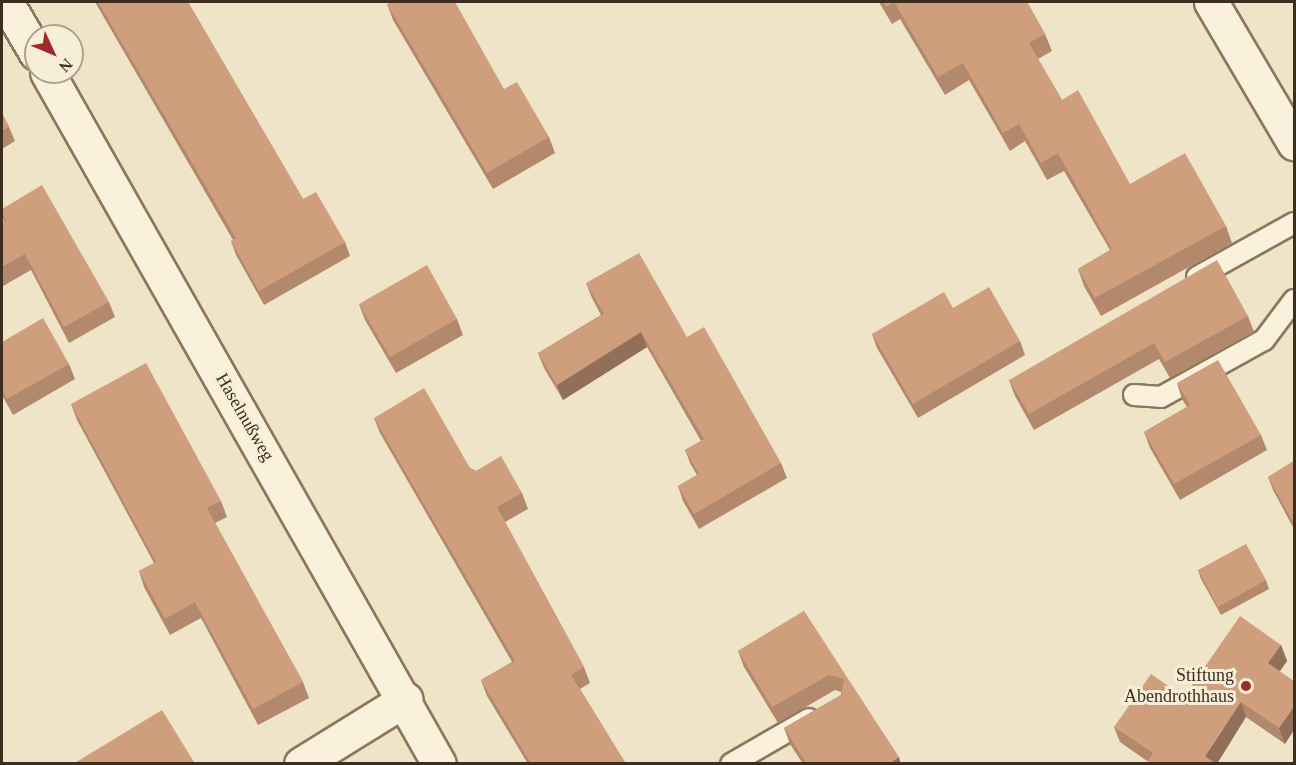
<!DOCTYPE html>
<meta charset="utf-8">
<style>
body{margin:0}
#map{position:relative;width:1296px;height:765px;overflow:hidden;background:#f0e4c8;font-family:"Times New Roman",serif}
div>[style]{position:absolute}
.roads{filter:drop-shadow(2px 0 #8d765c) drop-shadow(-2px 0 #8d765c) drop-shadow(0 2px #8d765c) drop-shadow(0 -2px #8d765c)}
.lane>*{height:20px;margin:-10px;padding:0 10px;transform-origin:10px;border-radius:10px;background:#faf1dc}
.street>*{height:33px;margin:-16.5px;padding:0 16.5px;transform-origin:16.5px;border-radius:16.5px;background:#faf1dc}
.wall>*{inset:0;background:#b2896c}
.shaded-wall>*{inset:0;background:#916f58}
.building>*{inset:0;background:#cf9f7d}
.dots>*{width:16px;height:16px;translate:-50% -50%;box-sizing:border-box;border:3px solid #f7eed8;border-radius:50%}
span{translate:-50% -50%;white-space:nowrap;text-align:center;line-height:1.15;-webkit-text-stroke:6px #f7eed8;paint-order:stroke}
.street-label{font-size:18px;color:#3d2e20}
.poi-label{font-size:18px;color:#3d2e20}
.right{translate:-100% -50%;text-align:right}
.frame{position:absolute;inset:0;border:3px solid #3d2e20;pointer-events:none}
.north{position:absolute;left:24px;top:24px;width:60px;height:60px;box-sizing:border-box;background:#f7eed8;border:2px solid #ada18e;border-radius:50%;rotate:134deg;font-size:16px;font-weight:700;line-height:24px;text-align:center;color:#3d2e20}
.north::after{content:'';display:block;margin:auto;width:21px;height:27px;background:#9e2a2b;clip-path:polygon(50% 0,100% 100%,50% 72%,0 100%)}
</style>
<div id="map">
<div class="roads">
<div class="lane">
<i style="left:1197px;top:277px;width:111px;rotate:-29.1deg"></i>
<i style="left:1134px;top:395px;width:27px;rotate:4deg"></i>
<i style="left:1161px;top:397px;width:118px;rotate:-29deg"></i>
<i style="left:1264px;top:340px;width:50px;rotate:-53.1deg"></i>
<i style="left:731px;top:764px;width:90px;rotate:-30deg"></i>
</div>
<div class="street">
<i style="left:6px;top:2px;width:59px;rotate:59.5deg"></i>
<i style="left:1211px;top:2px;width:164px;rotate:59.5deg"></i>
<i style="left:47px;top:72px;width:795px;rotate:60.47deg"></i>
<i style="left:301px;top:764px;width:123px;rotate:-31.8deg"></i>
</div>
</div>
<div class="wall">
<i style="clip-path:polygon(95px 2px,188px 2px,303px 199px,345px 242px,350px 256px,264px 305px,236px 255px,231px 241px,233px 240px)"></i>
<i style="clip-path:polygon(879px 2px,1027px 2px,1045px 34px,1052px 51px,1038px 59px,1062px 100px,1130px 184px,1226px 226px,1232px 243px,1101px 316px,1084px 286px,1078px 269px,1110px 250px,1064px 171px,1047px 180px,1025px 141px,1010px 151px,969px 80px,945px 95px,900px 19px,892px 24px)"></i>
<i style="clip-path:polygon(387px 4px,504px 89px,549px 137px,555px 153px,493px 189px,393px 20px)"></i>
<i style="clip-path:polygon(2px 113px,9px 127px,15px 141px,2px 149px)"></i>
<i style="clip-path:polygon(2px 209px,109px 302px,115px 317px,69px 343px,31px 270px,3px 286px,2px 284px,2px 224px,4px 222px,2px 214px)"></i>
<i style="clip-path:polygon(586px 283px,687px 337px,781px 463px,787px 478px,699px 529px,683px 501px,678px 486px,697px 475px,691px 465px,685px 450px,701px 441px,647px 347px,563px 400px,544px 368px,538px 353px,601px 315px,592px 298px)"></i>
<i style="clip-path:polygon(359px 304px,457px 319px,463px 335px,396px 373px,365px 320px)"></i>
<i style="clip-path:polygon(953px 308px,1020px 341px,1025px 355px,918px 418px,877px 348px,872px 334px)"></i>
<i style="clip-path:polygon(1248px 316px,1254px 332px,1170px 378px,1159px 359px,1034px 430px,1015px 396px,1009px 380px)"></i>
<i style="clip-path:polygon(2px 342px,69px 364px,75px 379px,13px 415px,2px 395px)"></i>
<i style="clip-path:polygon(1177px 383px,1261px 435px,1267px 450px,1180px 500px,1150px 448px,1144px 432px,1187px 407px,1182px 399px)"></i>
<i style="clip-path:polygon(71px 404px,221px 501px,227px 517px,215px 523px,303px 682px,309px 698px,258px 725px,201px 618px,170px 635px,144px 587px,139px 571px,154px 563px,77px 420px)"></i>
<i style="clip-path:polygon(374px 418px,470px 468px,522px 493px,528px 509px,505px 522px,584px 667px,590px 683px,580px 689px,626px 764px,528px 764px,487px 696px,481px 680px,512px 662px,380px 433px)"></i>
<i style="clip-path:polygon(1294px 461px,1294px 529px,1273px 490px,1268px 477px)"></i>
<i style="clip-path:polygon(1198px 570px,1266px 580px,1269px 589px,1221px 615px,1201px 579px)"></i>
<i style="clip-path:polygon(804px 611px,901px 764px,803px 764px,790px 744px,784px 728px,841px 695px,841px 692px,835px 690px,778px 723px,744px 667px,738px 651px)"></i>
<i style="clip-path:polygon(1281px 645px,1287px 661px,1280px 671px,1285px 744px,1246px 717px,1147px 761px,1120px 742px,1114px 727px,1184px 697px)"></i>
</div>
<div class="shaded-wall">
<i style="clip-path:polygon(641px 332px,647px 347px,563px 400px,557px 385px)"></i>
<i style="clip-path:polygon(1281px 645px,1287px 661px,1274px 679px,1268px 663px)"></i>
<i style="clip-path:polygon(1241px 702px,1246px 717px,1217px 764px,1208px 764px,1205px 756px)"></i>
<i style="clip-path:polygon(1294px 706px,1294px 730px,1285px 744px,1279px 728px)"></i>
<i style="clip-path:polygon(899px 757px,901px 764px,889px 764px)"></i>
</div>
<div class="building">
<i style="clip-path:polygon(98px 2px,188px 2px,303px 199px,316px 192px,345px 242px,259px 291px,231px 241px,236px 238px)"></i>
<i style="clip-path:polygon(391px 2px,455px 2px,504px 89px,517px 82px,549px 137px,487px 173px,387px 4px)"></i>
<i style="clip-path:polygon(883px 2px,1027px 2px,1045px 34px,1029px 43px,1062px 100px,1078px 90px,1130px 184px,1185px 153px,1226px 226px,1095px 298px,1078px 269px,1112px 249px,1058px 153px,1041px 163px,1019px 124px,1003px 133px,963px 63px,938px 77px,894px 2px,886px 7px)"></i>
<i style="clip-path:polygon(2px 113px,9px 127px,2px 131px)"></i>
<i style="clip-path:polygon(42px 185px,109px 302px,64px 327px,25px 254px,2px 267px,2px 224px,6px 221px,2px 213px,2px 209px)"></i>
<i style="clip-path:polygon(639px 253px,687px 337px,704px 327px,781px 463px,694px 514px,678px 486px,699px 474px,685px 450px,704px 439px,641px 332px,557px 385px,538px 353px,604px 314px,586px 283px)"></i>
<i style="clip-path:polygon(1217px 260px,1248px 316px,1165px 362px,1154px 343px,1029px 414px,1009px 380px)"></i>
<i style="clip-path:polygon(427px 265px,457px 319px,390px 357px,359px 304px)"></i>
<i style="clip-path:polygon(989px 287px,1020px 341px,913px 404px,872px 334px,944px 292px,953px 308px)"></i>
<i style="clip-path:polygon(43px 318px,69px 364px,7px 399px,2px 390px,2px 342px)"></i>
<i style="clip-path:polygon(1218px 360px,1261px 435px,1174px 484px,1144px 432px,1190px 405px,1177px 383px)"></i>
<i style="clip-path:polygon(146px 363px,221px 501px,207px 508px,303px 682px,253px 709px,195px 602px,165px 619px,139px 571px,156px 562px,71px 404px)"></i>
<i style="clip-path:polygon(424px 388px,470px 468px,476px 471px,501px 456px,522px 493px,497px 507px,584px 667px,571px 675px,626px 764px,531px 764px,481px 680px,515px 661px,374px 418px)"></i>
<i style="clip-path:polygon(1294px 461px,1294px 524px,1268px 477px)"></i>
<i style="clip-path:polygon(1246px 544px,1266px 580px,1218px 607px,1198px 570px)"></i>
<i style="clip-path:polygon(804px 611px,899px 757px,889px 764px,807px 764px,784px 728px,841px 695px,844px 679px,829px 675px,772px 707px,738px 651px)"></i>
<i style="clip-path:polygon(1240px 616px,1281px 645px,1268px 663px,1294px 681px,1294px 706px,1279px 728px,1241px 702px,1205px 756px,1215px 763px,1214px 764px,1146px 764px,1153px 753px,1114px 727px,1151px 674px,1184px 697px)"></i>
<i style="clip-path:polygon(162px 710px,194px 762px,192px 764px,73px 764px)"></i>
</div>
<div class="dots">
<i style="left:1246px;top:686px;background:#9e2a2b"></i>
</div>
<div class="street-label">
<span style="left:245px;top:417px;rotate:60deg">Haselnußweg</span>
</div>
<div class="poi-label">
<span class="right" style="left:1234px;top:686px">Stiftung<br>Abendrothhaus</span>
</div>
<div class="frame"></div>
<div class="north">N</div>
</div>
